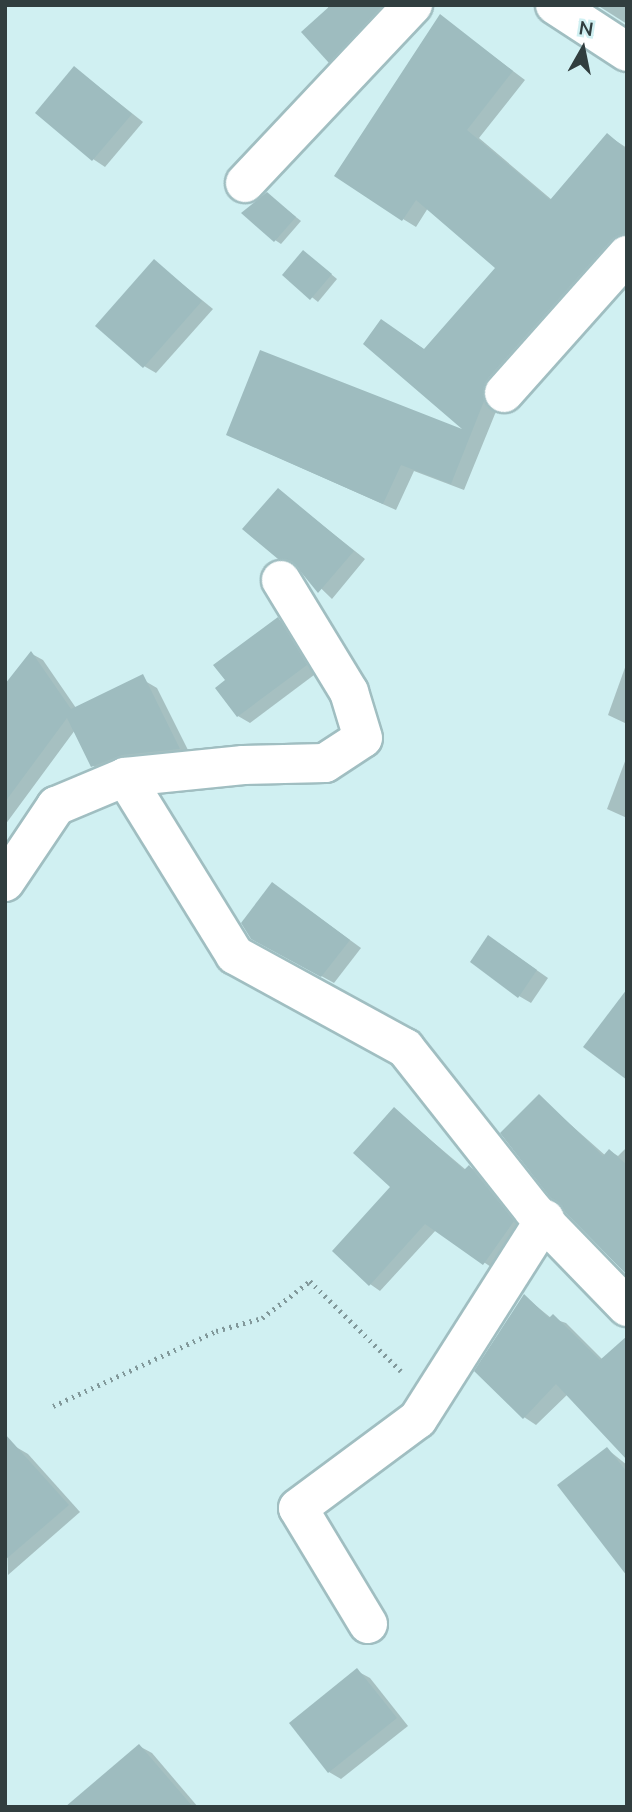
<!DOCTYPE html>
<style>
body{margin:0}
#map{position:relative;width:632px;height:1812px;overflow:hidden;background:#d0f0f2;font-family:Mulish,sans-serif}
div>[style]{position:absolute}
.shadow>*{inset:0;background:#0003}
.building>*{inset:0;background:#9ebcbf}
.path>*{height:4.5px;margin-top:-2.25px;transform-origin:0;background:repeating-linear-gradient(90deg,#81989a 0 2px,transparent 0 7px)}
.roads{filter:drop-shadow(2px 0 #a0bec1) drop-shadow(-2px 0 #a0bec1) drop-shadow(0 2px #a0bec1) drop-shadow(0 -2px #a0bec1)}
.minor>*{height:38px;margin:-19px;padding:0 19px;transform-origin:19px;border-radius:19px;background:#fff}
.major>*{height:38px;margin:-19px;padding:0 19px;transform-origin:19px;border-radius:19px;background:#fff}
span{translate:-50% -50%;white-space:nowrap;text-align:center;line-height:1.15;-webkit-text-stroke:5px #d0f0f2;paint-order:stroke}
.frame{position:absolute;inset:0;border:7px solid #313e3f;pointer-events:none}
.north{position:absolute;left:548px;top:14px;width:70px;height:70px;-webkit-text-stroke:5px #d0f0f2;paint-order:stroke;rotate:9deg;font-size:19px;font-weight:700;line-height:28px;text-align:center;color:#313e3f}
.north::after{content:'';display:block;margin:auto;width:24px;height:32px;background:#313e3f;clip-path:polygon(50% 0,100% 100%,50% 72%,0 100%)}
</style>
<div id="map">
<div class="shadow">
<i style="clip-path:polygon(328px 5px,402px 5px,342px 68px,329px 60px)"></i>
<i style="clip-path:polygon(597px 5px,627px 5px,627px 24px)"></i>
<i style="clip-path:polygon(440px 16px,525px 80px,479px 138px,552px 200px,607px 135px,627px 148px,627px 246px,497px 409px,464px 490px,414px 471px,396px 510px,241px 441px,469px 434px,382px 321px,425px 350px,498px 268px,428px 208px,416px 227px,403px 219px)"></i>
<i style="clip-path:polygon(75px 68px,143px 122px,105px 167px,93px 159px)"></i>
<i style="clip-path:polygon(267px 194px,301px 221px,281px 244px,275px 240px)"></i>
<i style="clip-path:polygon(309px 256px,337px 279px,318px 302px,284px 275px)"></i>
<i style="clip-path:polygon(154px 261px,213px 309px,156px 373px,144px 366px)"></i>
<i style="clip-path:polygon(278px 490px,365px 559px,332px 599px,298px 566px,279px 557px)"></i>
<i style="clip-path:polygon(278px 619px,290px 626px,318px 672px,250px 723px,238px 716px,228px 680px)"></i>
<i style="clip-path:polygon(32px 654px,43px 660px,76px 708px,145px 681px,157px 688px,191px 756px,105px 773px,93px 766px,75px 730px,5px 825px,5px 691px)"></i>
<i style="clip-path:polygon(627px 662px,627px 724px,608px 715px)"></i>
<i style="clip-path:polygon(627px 756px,627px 818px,607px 809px)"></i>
<i style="clip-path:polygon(284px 892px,361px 948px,334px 983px,252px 938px)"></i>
<i style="clip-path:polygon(501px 945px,548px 978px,531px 1003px,519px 996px)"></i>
<i style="clip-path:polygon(545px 1102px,606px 1156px,610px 1151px,618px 1156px,627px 1147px,627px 1273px)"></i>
<i style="clip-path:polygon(394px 1109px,466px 1170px,470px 1167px,480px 1173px,524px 1228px,494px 1269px,436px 1230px,380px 1291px,370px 1284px,392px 1186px)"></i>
<i style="clip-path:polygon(524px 1296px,551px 1318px,566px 1323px,603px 1360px,536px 1425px,524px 1417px)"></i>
<i style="clip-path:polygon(16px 1447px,28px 1454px,80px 1512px,8px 1575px,5px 1456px)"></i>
<i style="clip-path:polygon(607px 1449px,627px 1465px,627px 1569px)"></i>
<i style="clip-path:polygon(357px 1671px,370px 1678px,408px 1726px,341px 1779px,329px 1772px)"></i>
<i style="clip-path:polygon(139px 1746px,152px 1753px,198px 1807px,68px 1807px)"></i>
</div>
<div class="building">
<i style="clip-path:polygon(331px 5px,383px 5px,329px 63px,301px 32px)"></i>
<i style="clip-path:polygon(440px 14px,513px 71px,467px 130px,550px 200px,607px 133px,627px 150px,627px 232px,611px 240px,488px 378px,484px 401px,451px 484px,401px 465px,383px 504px,226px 435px,260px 350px,462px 429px,363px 344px,381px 319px,424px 349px,495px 268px,416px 200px,402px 221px,334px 176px)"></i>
<i style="clip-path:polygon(74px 66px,132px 114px,92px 161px,35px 113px)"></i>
<i style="clip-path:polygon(267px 192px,296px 217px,274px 242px,241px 213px)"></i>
<i style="clip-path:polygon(303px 250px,332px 274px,310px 300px,282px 275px)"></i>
<i style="clip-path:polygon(154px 259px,202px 301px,143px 368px,95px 326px)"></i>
<i style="clip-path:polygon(278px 488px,354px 551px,318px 593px,292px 561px,278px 559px,242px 529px)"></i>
<i style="clip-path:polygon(278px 617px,307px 665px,237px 717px,215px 688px,225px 680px,213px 665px)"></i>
<i style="clip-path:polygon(31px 651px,71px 709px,143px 674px,180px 749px,122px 755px,91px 767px,67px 718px,5px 802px,5px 684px)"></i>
<i style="clip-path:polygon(272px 882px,350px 940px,321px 977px,251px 939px,241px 923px)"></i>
<i style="clip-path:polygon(488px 935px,537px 970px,518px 998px,470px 962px)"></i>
<i style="clip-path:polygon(627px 989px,627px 1080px,583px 1047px)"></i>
<i style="clip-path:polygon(539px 1094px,603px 1156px,609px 1149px,627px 1165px,627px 1275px,549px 1196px,500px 1133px)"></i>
<i style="clip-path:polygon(394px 1107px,464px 1170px,469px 1165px,514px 1221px,483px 1265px,425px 1224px,369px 1286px,332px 1251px,390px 1187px,353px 1153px)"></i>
<i style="clip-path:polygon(524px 1294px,549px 1318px,553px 1314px,600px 1360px,627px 1336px,627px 1460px,556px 1384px,523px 1419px,474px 1371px)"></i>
<i style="clip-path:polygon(5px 1434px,69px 1505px,5px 1560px)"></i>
<i style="clip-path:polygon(607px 1447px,627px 1472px,627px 1576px,557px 1485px)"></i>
<i style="clip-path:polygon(357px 1668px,397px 1718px,328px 1773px,289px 1723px)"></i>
<i style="clip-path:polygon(139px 1744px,193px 1807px,65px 1807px)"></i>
</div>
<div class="path">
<i style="left:53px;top:1406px;width:179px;rotate:-24.7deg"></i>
<i style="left:216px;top:1331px;width:48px;rotate:-15.8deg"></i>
<i style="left:262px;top:1318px;width:61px;rotate:-37.6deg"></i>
<i style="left:310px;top:1281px;width:128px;rotate:44.7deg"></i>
</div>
<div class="roads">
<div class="minor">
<i style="left:245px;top:183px;width:245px;rotate:-46.7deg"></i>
<i style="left:504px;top:393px;width:185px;rotate:-48.3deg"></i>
<i style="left:125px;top:777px;width:209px;rotate:58.3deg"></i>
<i style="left:235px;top:955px;width:194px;rotate:28.7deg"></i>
<i style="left:405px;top:1048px;width:206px;rotate:51.7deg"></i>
<i style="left:533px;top:1210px;width:135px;rotate:45.9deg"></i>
<i style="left:5px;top:882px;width:92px;rotate:-56.1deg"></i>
<i style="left:56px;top:806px;width:75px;rotate:-22.8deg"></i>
<i style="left:125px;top:777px;width:119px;rotate:-5.8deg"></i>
<i style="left:243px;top:765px;width:82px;rotate:-1.4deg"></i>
<i style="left:325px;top:763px;width:45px;rotate:-33.3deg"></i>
<i style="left:363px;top:738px;width:48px;rotate:-106.9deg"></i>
<i style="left:349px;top:692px;width:131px;rotate:-121.3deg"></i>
<i style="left:368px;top:1624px;width:135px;rotate:-121.1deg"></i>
<i style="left:298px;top:1508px;width:149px;rotate:-36.6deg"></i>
<i style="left:418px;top:1419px;width:237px;rotate:-57.6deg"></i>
</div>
<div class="major">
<i style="left:555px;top:5px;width:86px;rotate:33.1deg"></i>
</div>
</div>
<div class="frame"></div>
<div class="north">N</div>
</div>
